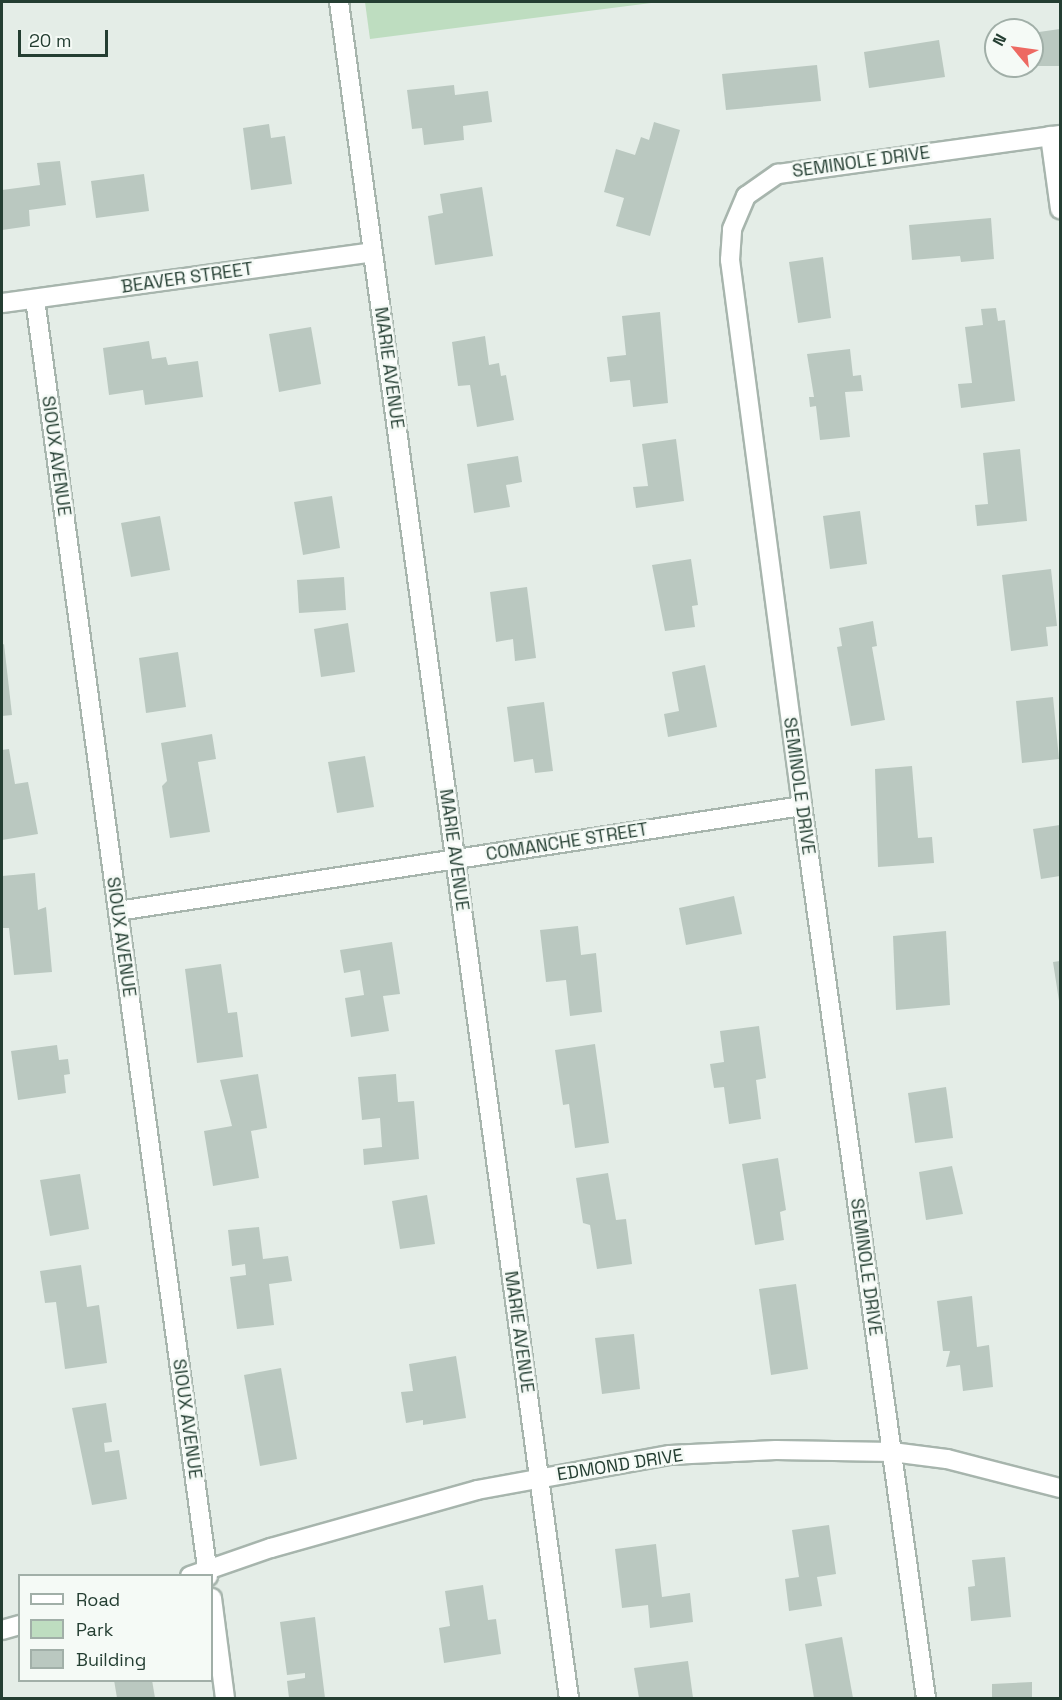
<!DOCTYPE html>
<style>
body{margin:0}
#map{position:relative;width:1062px;height:1700px;overflow:hidden;background:#e4ede7;font-family:"Space Grotesk",sans-serif}
div>[style]{position:absolute}
.green>*{inset:0;background:#beddc0}
.building>*{inset:0;background:#bac8c0}
.roads{filter:drop-shadow(2px 0 #a7b5ad) drop-shadow(-2px 0 #a7b5ad) drop-shadow(0 2px #a7b5ad) drop-shadow(0 -2px #a7b5ad)}
.minor>*{height:18px;margin:-9px;padding:0 9px;transform-origin:9px;border-radius:9px;background:#fff}
span{translate:-50% -50%;white-space:nowrap;text-align:center;line-height:1.15;-webkit-text-stroke:5px #f5faf6;paint-order:stroke}
.street-label{font-size:18px;color:#243e32}
.frame{position:absolute;inset:0;border:3px solid #243e32;pointer-events:none}
.legend{position:absolute;left:18px;top:1574px;width:195px;height:108px;box-sizing:border-box;background:#f5faf6;border:2px solid #a1afa8;margin:0;padding:8px 10px;list-style:none;font-size:18px;color:#243e32}
.legend li{display:flex;align-items:center;gap:12px;height:30px}
.legend b{width:30px;border:2px solid #a1afa8}
.north{position:absolute;left:984px;top:18px;width:60px;height:60px;box-sizing:border-box;background:#f5faf6;border:2px solid #a1afa8;border-radius:50%;rotate:299deg;font-size:16px;font-weight:700;line-height:24px;text-align:center;color:#243e32}
.north::after{content:'';display:block;margin:auto;width:21px;height:27px;background:#ed6962;clip-path:polygon(50% 0,100% 100%,50% 72%,0 100%)}
.scale{position:absolute;left:18px;top:30px;width:90px;height:27px;box-sizing:border-box;border:3px solid #243e32;border-top:0;padding-left:8px;font-size:18px;line-height:21px;white-space:nowrap;color:#243e32;-webkit-text-stroke:4px #f5faf6;paint-order:stroke}
</style>
<div id="map">
<div class="green">
<i style="clip-path:polygon(365px 2px,659px 2px,370px 39px)"></i>
</div>
<div class="building">
<i style="clip-path:polygon(1060px 29px,1060px 66px,1032px 66px,1032px 33px)"></i>
<i style="clip-path:polygon(991px 38px,996px 38px,996px 66px,1018px 67px,995px 70px)"></i>
<i style="clip-path:polygon(939px 40px,945px 77px,869px 88px,864px 52px)"></i>
<i style="clip-path:polygon(817px 65px,821px 101px,726px 110px,722px 74px)"></i>
<i style="clip-path:polygon(454px 85px,455px 95px,488px 91px,492px 122px,463px 126px,464px 140px,424px 145px,422px 128px,412px 129px,407px 90px)"></i>
<i style="clip-path:polygon(654px 122px,680px 130px,650px 236px,616px 226px,624px 198px,604px 192px,616px 149px,635px 155px,641px 137px,649px 140px)"></i>
<i style="clip-path:polygon(269px 124px,271px 138px,285px 136px,292px 184px,251px 190px,243px 128px)"></i>
<i style="clip-path:polygon(60px 161px,66px 205px,29px 210px,30px 226px,2px 230px,2px 190px,40px 185px,37px 163px)"></i>
<i style="clip-path:polygon(144px 174px,149px 211px,96px 218px,91px 181px)"></i>
<i style="clip-path:polygon(482px 187px,493px 256px,435px 265px,428px 216px,443px 213px,440px 194px)"></i>
<i style="clip-path:polygon(991px 218px,994px 259px,961px 262px,960px 256px,912px 260px,909px 225px)"></i>
<i style="clip-path:polygon(823px 257px,831px 318px,798px 323px,789px 262px)"></i>
<i style="clip-path:polygon(996px 308px,998px 321px,1005px 320px,1015px 401px,961px 408px,958px 384px,972px 383px,965px 327px,983px 325px,981px 309px)"></i>
<i style="clip-path:polygon(660px 312px,668px 403px,633px 407px,630px 380px,610px 382px,607px 357px,626px 355px,622px 316px)"></i>
<i style="clip-path:polygon(311px 327px,321px 384px,279px 392px,269px 334px)"></i>
<i style="clip-path:polygon(485px 336px,489px 365px,499px 363px,501px 376px,506px 375px,514px 420px,477px 427px,470px 385px,458px 386px,452px 342px)"></i>
<i style="clip-path:polygon(149px 341px,152px 359px,166px 357px,168px 365px,198px 361px,203px 397px,145px 405px,143px 390px,109px 395px,103px 348px)"></i>
<i style="clip-path:polygon(850px 349px,853px 376px,861px 375px,863px 391px,845px 392px,850px 437px,820px 440px,816px 406px,810px 407px,809px 397px,814px 397px,807px 354px)"></i>
<i style="clip-path:polygon(676px 439px,684px 501px,636px 508px,633px 487px,648px 486px,642px 444px)"></i>
<i style="clip-path:polygon(1020px 449px,1027px 521px,977px 526px,975px 505px,988px 504px,983px 453px)"></i>
<i style="clip-path:polygon(518px 456px,522px 482px,506px 485px,510px 507px,474px 513px,467px 464px)"></i>
<i style="clip-path:polygon(332px 496px,340px 548px,303px 555px,294px 502px)"></i>
<i style="clip-path:polygon(860px 511px,867px 564px,830px 569px,823px 516px)"></i>
<i style="clip-path:polygon(160px 516px,170px 570px,131px 577px,121px 523px)"></i>
<i style="clip-path:polygon(691px 559px,698px 605px,692px 606px,695px 627px,665px 631px,652px 565px)"></i>
<i style="clip-path:polygon(1051px 569px,1057px 626px,1046px 627px,1048px 646px,1011px 651px,1002px 575px)"></i>
<i style="clip-path:polygon(344px 577px,346px 610px,299px 613px,297px 580px)"></i>
<i style="clip-path:polygon(527px 587px,536px 658px,515px 661px,513px 639px,496px 642px,490px 592px)"></i>
<i style="clip-path:polygon(873px 621px,877px 646px,872px 647px,885px 720px,851px 726px,837px 647px,842px 646px,839px 628px)"></i>
<i style="clip-path:polygon(348px 623px,355px 672px,321px 677px,314px 629px)"></i>
<i style="clip-path:polygon(4px 644px,12px 715px,2px 716px,2px 645px)"></i>
<i style="clip-path:polygon(178px 652px,186px 707px,146px 713px,139px 658px)"></i>
<i style="clip-path:polygon(705px 665px,717px 727px,668px 737px,664px 714px,679px 711px,672px 672px)"></i>
<i style="clip-path:polygon(1053px 697px,1059px 759px,1022px 763px,1016px 701px)"></i>
<i style="clip-path:polygon(544px 702px,553px 771px,535px 773px,533px 759px,514px 762px,507px 707px)"></i>
<i style="clip-path:polygon(212px 734px,216px 759px,198px 762px,210px 832px,170px 838px,162px 786px,167px 781px,161px 743px)"></i>
<i style="clip-path:polygon(9px 749px,15px 784px,28px 782px,38px 834px,2px 840px,2px 750px)"></i>
<i style="clip-path:polygon(365px 756px,374px 807px,337px 813px,328px 762px)"></i>
<i style="clip-path:polygon(912px 766px,918px 838px,932px 837px,934px 863px,878px 867px,875px 769px)"></i>
<i style="clip-path:polygon(1060px 825px,1060px 876px,1041px 879px,1033px 829px)"></i>
<i style="clip-path:polygon(35px 873px,38px 910px,46px 907px,52px 972px,14px 975px,9px 928px,2px 928px,2px 876px)"></i>
<i style="clip-path:polygon(734px 896px,742px 934px,686px 945px,679px 908px)"></i>
<i style="clip-path:polygon(578px 926px,581px 955px,596px 953px,602px 1012px,570px 1016px,566px 980px,546px 982px,540px 930px)"></i>
<i style="clip-path:polygon(946px 931px,950px 1005px,896px 1010px,893px 936px)"></i>
<i style="clip-path:polygon(392px 942px,400px 994px,383px 996px,389px 1031px,351px 1037px,345px 998px,364px 995px,360px 970px,344px 973px,340px 950px)"></i>
<i style="clip-path:polygon(1060px 961px,1060px 1001px,1059px 1001px,1053px 962px)"></i>
<i style="clip-path:polygon(221px 964px,228px 1013px,237px 1012px,243px 1057px,197px 1063px,185px 969px)"></i>
<i style="clip-path:polygon(759px 1026px,766px 1078px,756px 1080px,761px 1119px,729px 1124px,724px 1087px,714px 1088px,710px 1064px,724px 1062px,720px 1031px)"></i>
<i style="clip-path:polygon(595px 1044px,609px 1143px,575px 1148px,569px 1104px,563px 1105px,555px 1050px)"></i>
<i style="clip-path:polygon(57px 1045px,59px 1060px,68px 1059px,70px 1074px,64px 1075px,66px 1093px,18px 1100px,11px 1051px)"></i>
<i style="clip-path:polygon(258px 1074px,267px 1128px,251px 1131px,259px 1178px,213px 1186px,204px 1131px,232px 1126px,220px 1080px)"></i>
<i style="clip-path:polygon(396px 1074px,398px 1102px,414px 1101px,419px 1159px,364px 1165px,363px 1149px,382px 1147px,380px 1118px,362px 1120px,358px 1077px)"></i>
<i style="clip-path:polygon(946px 1087px,953px 1138px,915px 1143px,908px 1093px)"></i>
<i style="clip-path:polygon(778px 1158px,786px 1210px,780px 1212px,784px 1240px,755px 1245px,742px 1164px)"></i>
<i style="clip-path:polygon(952px 1166px,963px 1214px,926px 1220px,919px 1172px)"></i>
<i style="clip-path:polygon(608px 1173px,616px 1220px,626px 1219px,632px 1264px,597px 1269px,590px 1225px,583px 1223px,576px 1178px)"></i>
<i style="clip-path:polygon(80px 1174px,89px 1229px,50px 1236px,40px 1180px)"></i>
<i style="clip-path:polygon(427px 1195px,435px 1244px,400px 1249px,392px 1201px)"></i>
<i style="clip-path:polygon(259px 1227px,263px 1259px,288px 1256px,292px 1281px,269px 1284px,274px 1325px,237px 1329px,230px 1277px,246px 1275px,245px 1264px,232px 1266px,228px 1230px)"></i>
<i style="clip-path:polygon(81px 1265px,87px 1307px,99px 1305px,107px 1363px,65px 1369px,56px 1302px,45px 1303px,40px 1271px)"></i>
<i style="clip-path:polygon(796px 1284px,808px 1369px,771px 1375px,759px 1289px)"></i>
<i style="clip-path:polygon(972px 1296px,977px 1347px,989px 1345px,993px 1387px,963px 1391px,960px 1365px,946px 1367px,950px 1351px,943px 1351px,937px 1301px)"></i>
<i style="clip-path:polygon(634px 1334px,640px 1389px,602px 1394px,595px 1338px)"></i>
<i style="clip-path:polygon(456px 1356px,466px 1418px,423px 1425px,423px 1420px,406px 1423px,401px 1392px,413px 1391px,409px 1364px)"></i>
<i style="clip-path:polygon(281px 1368px,297px 1459px,260px 1466px,244px 1375px)"></i>
<i style="clip-path:polygon(106px 1403px,112px 1442px,104px 1443px,105px 1452px,119px 1450px,127px 1499px,92px 1505px,72px 1408px)"></i>
<i style="clip-path:polygon(829px 1525px,836px 1574px,817px 1577px,822px 1606px,789px 1611px,785px 1579px,799px 1577px,792px 1530px)"></i>
<i style="clip-path:polygon(656px 1544px,662px 1597px,690px 1593px,693px 1622px,650px 1628px,648px 1605px,622px 1608px,615px 1549px)"></i>
<i style="clip-path:polygon(1005px 1557px,1011px 1617px,971px 1621px,968px 1587px,975px 1586px,972px 1560px)"></i>
<i style="clip-path:polygon(483px 1585px,488px 1620px,496px 1619px,501px 1654px,444px 1663px,439px 1628px,450px 1626px,445px 1591px)"></i>
<i style="clip-path:polygon(315px 1617px,325px 1698px,289px 1698px,287px 1681px,305px 1678px,305px 1673px,287px 1675px,280px 1622px)"></i>
<i style="clip-path:polygon(842px 1637px,853px 1698px,814px 1698px,805px 1644px)"></i>
<i style="clip-path:polygon(688px 1661px,693px 1698px,639px 1698px,634px 1668px)"></i>
<i style="clip-path:polygon(114px 1680px,152px 1680px,155px 1698px,117px 1698px)"></i>
<i style="clip-path:polygon(1032px 1682px,1032px 1698px,992px 1698px,992px 1684px)"></i>
</div>
<div class="roads">
<div class="minor">
<i style="left:339px;top:2px;width:1712px;rotate:82.28deg"></i>
<i style="left:1050px;top:136px;width:74px;rotate:82.2deg"></i>
<i style="left:35px;top:299px;width:1289px;rotate:82.28deg"></i>
<i style="left:2px;top:303px;width:374px;rotate:-7.8deg"></i>
<i style="left:118px;top:911px;width:692px;rotate:-8.73deg"></i>
<i style="left:190px;top:1576px;width:86px;rotate:-19.1deg"></i>
<i style="left:271px;top:1548px;width:214px;rotate:-15.7deg"></i>
<i style="left:477px;top:1490px;width:196px;rotate:-10.3deg"></i>
<i style="left:670px;top:1455px;width:106px;rotate:-2.7deg"></i>
<i style="left:776px;top:1450px;width:116px;rotate:1deg"></i>
<i style="left:892px;top:1452px;width:55px;rotate:7.3deg"></i>
<i style="left:947px;top:1459px;width:117px;rotate:14.4deg"></i>
<i style="left:212px;top:1598px;width:101px;rotate:82.6deg"></i>
<i style="left:2px;top:1630px;width:19px;rotate:-16deg"></i>
<i style="left:926px;top:1698px;width:901px;rotate:-97.91deg"></i>
<i style="left:802px;top:806px;width:551px;rotate:-97.51deg"></i>
<i style="left:730px;top:260px;width:31px;rotate:-86deg"></i>
<i style="left:732px;top:229px;width:36px;rotate:-67deg"></i>
<i style="left:746px;top:196px;width:39px;rotate:-35deg"></i>
<i style="left:778px;top:174px;width:285px;rotate:-7.9deg"></i>
</div>
</div>
<div class="street-label">
<span style="left:861px;top:162px;rotate:-8deg">SEMINOLE DRIVE</span>
<span style="left:187px;top:278px;rotate:-8deg">BEAVER STREET</span>
<span style="left:389px;top:368px;rotate:82deg">MARIE AVENUE</span>
<span style="left:56px;top:456px;rotate:82deg">SIOUX AVENUE</span>
<span style="left:799px;top:786px;rotate:82deg">SEMINOLE DRIVE</span>
<span style="left:567px;top:842px;rotate:-9deg">COMANCHE STREET</span>
<span style="left:454px;top:850px;rotate:82deg">MARIE AVENUE</span>
<span style="left:121px;top:937px;rotate:82deg">SIOUX AVENUE</span>
<span style="left:866px;top:1267px;rotate:82deg">SEMINOLE DRIVE</span>
<span style="left:519px;top:1332px;rotate:82deg">MARIE AVENUE</span>
<span style="left:187px;top:1419px;rotate:82deg">SIOUX AVENUE</span>
<span style="left:620px;top:1465px;rotate:-9deg">EDMOND DRIVE</span>
</div>
<div class="frame"></div>
<ul class="legend">
<li><b style="height:8px;background:#fff"></b>Road</li>
<li><b style="height:16px;background:#beddc0"></b>Park</li>
<li><b style="height:16px;background:#bac8c0"></b>Building</li>
</ul>
<div class="north">N</div>
<div class="scale">20 m</div>
</div>
